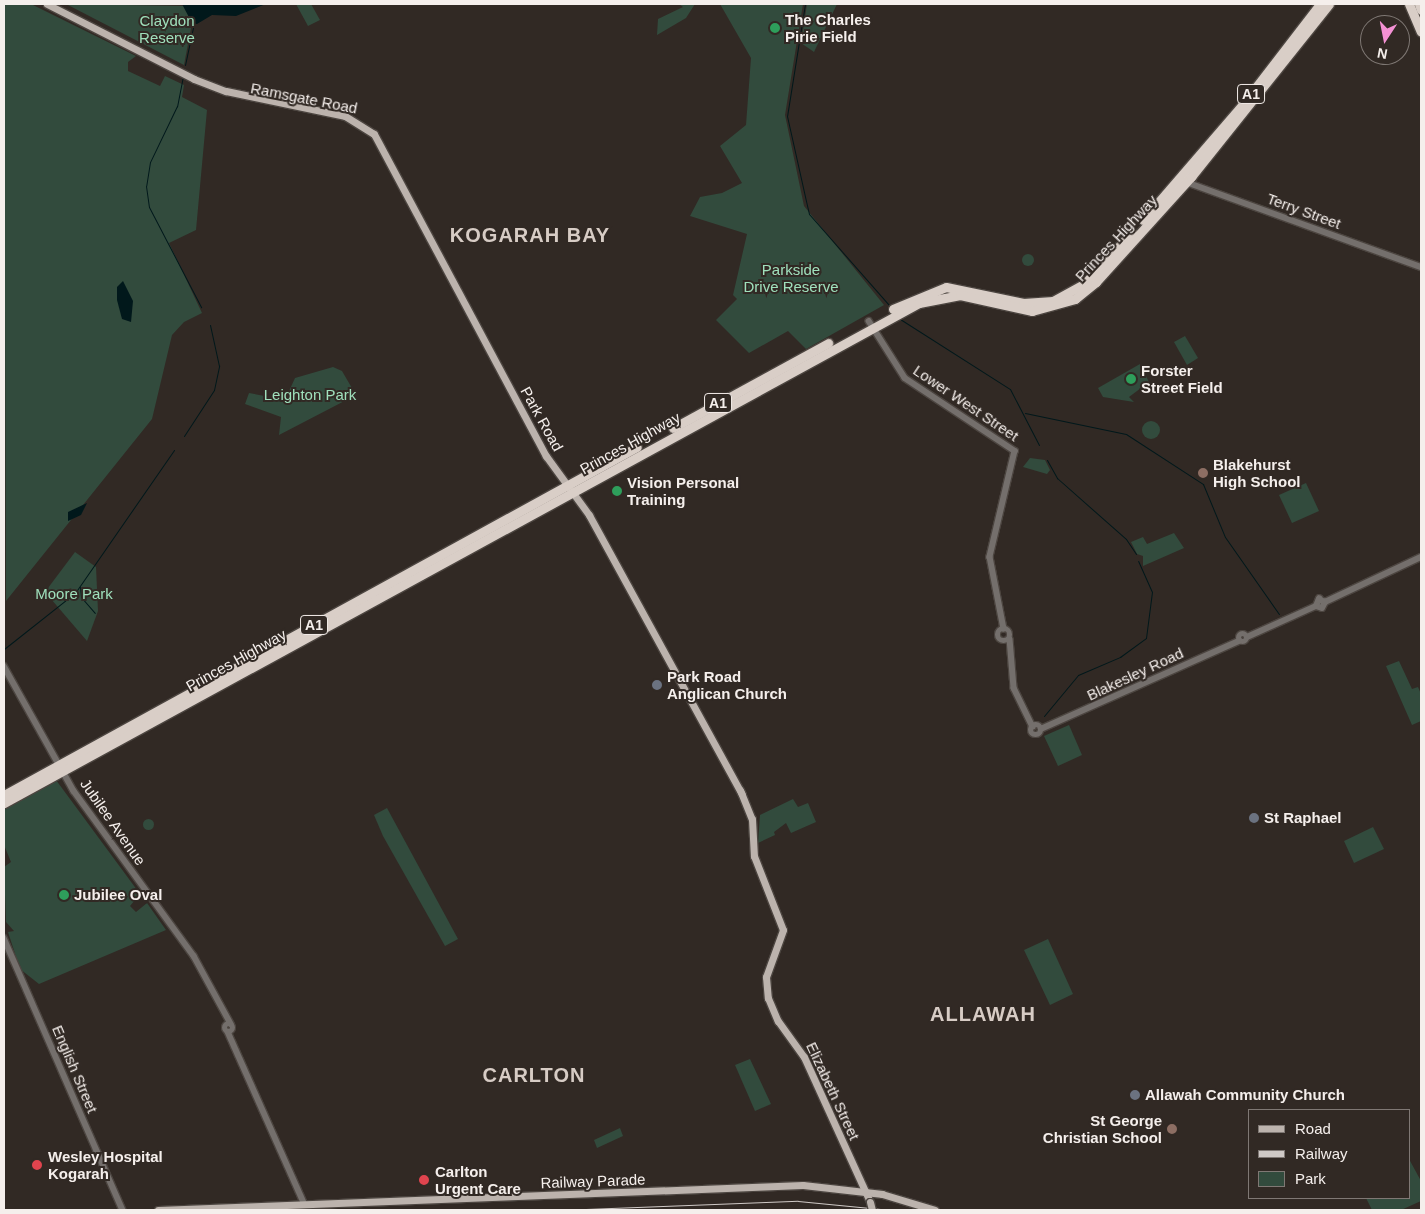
<!DOCTYPE html>
<style>
body{margin:0}
#map{position:relative;width:1425px;height:1214px;overflow:hidden;background:#312924;font-family:Arial,sans-serif}
div>[style]{position:absolute}
.green>*{inset:0;background:#324b3d}
.round{border-radius:50%}
.water>*{inset:0;background:#01181b}
.stream>*{height:1px;margin:-0.5px;padding:0 0.5px;transform-origin:0.5px;border-radius:0.5px;background:#01181b}
.roads{filter:drop-shadow(1px 0 #4c4540) drop-shadow(-1px 0 #4c4540) drop-shadow(0 1px #4c4540) drop-shadow(0 -1px #4c4540)}
.minor>*{height:5.5px;margin:-2.75px;padding:0 2.75px;transform-origin:2.75px;border-radius:2.75px;background:#746f6c}
.minor>.ring{margin:-2.75px;padding:0;box-sizing:content-box;background:none;border:5.5px solid #746f6c;border-radius:50%}
.major>*{height:7px;margin:-3.5px;padding:0 3.5px;transform-origin:3.5px;border-radius:3.5px;background:#bcb3ad}
.highway>*{height:9px;margin:-4.5px;padding:0 4.5px;transform-origin:4.5px;border-radius:4.5px;background:#d9cec7}
.rail>*{height:1px;margin:-0.5px;padding:0 0.5px;transform-origin:0.5px;border-radius:0.5px;background:#cfc9c6}
.bridges{filter:drop-shadow(1px 0 #4c4540) drop-shadow(-1px 0 #4c4540) drop-shadow(0 1px #4c4540) drop-shadow(0 -1px #4c4540)}
.major-bridge>*{height:7px;margin:-3.5px;padding:0 3.5px;transform-origin:3.5px;border-radius:3.5px;background:#bcb3ad}
.dots>*{width:14px;height:14px;translate:-50% -50%;box-sizing:border-box;border:2px solid #312924;border-radius:50%}
span{translate:-50% -50%;white-space:nowrap;text-align:center;line-height:1.15;-webkit-text-stroke:4px #312924;paint-order:stroke}
.shield-label span{padding:1px 4px;background:#312924;border:1px solid;border-radius:4px;-webkit-text-stroke-width:0}
.shield-label{font-size:14px;color:#f5efec;font-weight:700}
.poi-label{font-size:15px;color:#f5efec;font-weight:700}
.left{translate:0 -50%;text-align:left}
.right{translate:-100% -50%;text-align:right}
.park-label{font-size:15px;color:#9fe0bc}
.street-label{font-size:15px;color:#f5efec}
.district-label{font-size:20px;color:#d7ccc5;font-weight:700;letter-spacing:1px}
.frame{position:absolute;inset:0;border:5px solid #f5efec;pointer-events:none}
.legend{position:absolute;left:1248px;top:1109px;width:162px;height:90px;box-sizing:border-box;background:#312924;border:1px solid #7f7874;margin:0;padding:6px 9px;list-style:none;font-size:15px;color:#f5efec}
.legend li{display:flex;align-items:center;gap:10px;height:25px}
.legend b{width:25px;border:1px solid #7f7874}
.north{position:absolute;left:1360px;top:15px;width:50px;height:50px;box-sizing:border-box;background:#312924;border:1px solid #7f7874;border-radius:50%;rotate:191deg;font-size:14px;font-weight:700;line-height:20px;text-align:center;color:#f5efec}
.north::after{content:'';display:block;margin:auto;width:18px;height:22px;background:#f491d4;clip-path:polygon(50% 0,100% 100%,50% 72%,0 100%)}
</style>
<div id="map">
<div class="green">
<i style="clip-path:polygon(4px 4px,31px 4px,136px 56px,128px 62px,128px 71px,160px 86px,165px 76px,184px 85px,182px 97px,207px 110px,196px 230px,169px 243px,202px 313px,184px 322px,172px 335px,152px 419px,6px 601px)"></i>
<i style="clip-path:polygon(66px 4px,186px 6px,192px 23px,184px 65px)"></i>
<i style="clip-path:polygon(296px 4px,311px 4px,320px 20px,308px 26px)"></i>
<i style="clip-path:polygon(679px 4px,695px 4px,686px 18px,657px 35px,658px 19px,683px 7px)"></i>
<i style="clip-path:polygon(720px 4px,803px 4px,785px 115px,804px 206px,884px 305px,806px 349px,788px 331px,749px 353px,716px 320px,737px 299px,733px 295px,747px 234px,690px 216px,700px 197px,722px 193px,742px 183px,720px 146px,746px 125px,751px 58px)"></i>
<i style="clip-path:polygon(807px 4px,837px 4px,814px 52px,801px 43px)"></i>
<i class="round" style="left:1022px;top:254px;width:12px;height:12px"></i>
<i style="clip-path:polygon(1185px 336px,1198px 358px,1187px 365px,1174px 342px)"></i>
<i style="clip-path:polygon(1140px 364px,1149px 382px,1129px 397px,1134px 402px,1103px 397px,1098px 388px)"></i>
<i style="clip-path:polygon(333px 367px,342px 371px,356px 395px,279px 435px,281px 417px,245px 404px,249px 393px,285px 400px,295px 378px)"></i>
<i class="round" style="left:1142px;top:421px;width:18px;height:18px"></i>
<i style="clip-path:polygon(1030px 458px,1045px 460px,1050px 470px,1047px 474px,1023px 467px)"></i>
<i style="clip-path:polygon(1306px 483px,1319px 511px,1292px 523px,1279px 495px)"></i>
<i style="clip-path:polygon(1174px 533px,1184px 548px,1143px 566px,1143px 556px,1137px 554px,1131px 542px,1143px 537px,1147px 544px)"></i>
<i style="clip-path:polygon(75px 552px,96px 567px,98px 611px,87px 641px,45px 592px)"></i>
<i style="clip-path:polygon(1399px 661px,1412px 689px,1418px 687px,1421px 694px,1421px 721px,1412px 725px,1386px 666px)"></i>
<i style="clip-path:polygon(1069px 725px,1082px 755px,1058px 766px,1044px 736px)"></i>
<i style="clip-path:polygon(56px 780px,140px 894px,130px 906px,136px 912px,147px 903px,166px 930px,39px 984px,20px 969px,8px 932px,14px 931px,6px 922px,4px 867px,11px 862px,4px 845px,4px 809px)"></i>
<i style="clip-path:polygon(793px 799px,798px 807px,808px 803px,816px 822px,791px 833px,786px 823px,774px 832px,775px 835px,758px 843px,760px 815px)"></i>
<i style="clip-path:polygon(387px 808px,458px 939px,445px 946px,383px 836px,374px 815px)"></i>
<i class="round" style="left:142.5px;top:818.5px;width:11px;height:11px"></i>
<i style="clip-path:polygon(1373px 827px,1384px 849px,1354px 863px,1344px 841px)"></i>
<i style="clip-path:polygon(1048px 939px,1073px 994px,1050px 1005px,1024px 950px)"></i>
<i style="clip-path:polygon(750px 1059px,771px 1104px,755px 1111px,735px 1065px)"></i>
<i style="clip-path:polygon(620px 1128px,623px 1136px,597px 1148px,594px 1140px)"></i>
<i style="clip-path:polygon(1409px 1159px,1421px 1181px,1421px 1201px,1401px 1210px,1372px 1210px,1366px 1198px,1409px 1198px)"></i>
</div>
<div class="water">
<i style="clip-path:polygon(182px 4px,266px 4px,236px 16px,212px 15px,197px 24px,192px 23px)"></i>
<i style="clip-path:polygon(123px 281px,133px 301px,131px 322px,122px 319px,117px 300px,117px 287px)"></i>
<i style="clip-path:polygon(87px 503px,81px 515px,68px 521px,68px 512px)"></i>
</div>
<div class="stream">
<i style="left:805px;top:4px;width:113px;rotate:99.1deg"></i>
<i style="left:787px;top:116px;width:87px;rotate:77.4deg"></i>
<i style="left:806px;top:201px;width:13px;rotate:77deg"></i>
<i style="left:809px;top:214px;width:120px;rotate:48.7deg"></i>
<i style="left:185px;top:65px;width:43px;rotate:-77.9deg"></i>
<i style="left:183px;top:76px;width:31px;rotate:101deg"></i>
<i style="left:177px;top:106px;width:62px;rotate:115.7deg"></i>
<i style="left:150px;top:162px;width:24px;rotate:99deg"></i>
<i style="left:146px;top:186px;width:21px;rotate:82deg"></i>
<i style="left:149px;top:207px;width:113px;rotate:62.5deg"></i>
<i style="left:900px;top:319px;width:130px;rotate:32.5deg"></i>
<i style="left:1010px;top:389px;width:63px;rotate:62.6deg"></i>
<i style="left:1025px;top:413px;width:103px;rotate:11.7deg"></i>
<i style="left:1126px;top:434px;width:92px;rotate:33deg"></i>
<i style="left:1203px;top:484px;width:57px;rotate:67.5deg"></i>
<i style="left:1225px;top:537px;width:94px;rotate:55deg"></i>
<i style="left:184px;top:436px;width:55px;rotate:-56.9deg"></i>
<i style="left:214px;top:390px;width:25px;rotate:-78deg"></i>
<i style="left:219px;top:366px;width:42px;rotate:-102.4deg"></i>
<i style="left:1047px;top:460px;width:21px;rotate:61deg"></i>
<i style="left:1057px;top:478px;width:92px;rotate:41.5deg"></i>
<i style="left:1126px;top:539px;width:18px;rotate:56deg"></i>
<i style="left:80px;top:587px;width:10px;rotate:84deg"></i>
<i style="left:81px;top:597px;width:21px;rotate:49deg"></i>
<i style="left:4px;top:649px;width:90px;rotate:-38.3deg"></i>
<i style="left:75px;top:593px;width:174px;rotate:-55.3deg"></i>
<i style="left:1044px;top:716px;width:53px;rotate:-50.3deg"></i>
<i style="left:1078px;top:675px;width:46px;rotate:-23.2deg"></i>
<i style="left:1120px;top:657px;width:32px;rotate:-36deg"></i>
<i style="left:1146px;top:638px;width:46px;rotate:-82.6deg"></i>
<i style="left:1152px;top:592px;width:34px;rotate:-114deg"></i>
</div>
<div class="roads">
<div class="minor">
<i style="left:1186px;top:182px;width:250px;rotate:19.9deg"></i>
<i style="left:869px;top:321px;width:67px;rotate:57.7deg"></i>
<i style="left:905px;top:378px;width:132px;rotate:33.6deg"></i>
<i style="left:1015px;top:451px;width:109px;rotate:103.3deg"></i>
<i style="left:990px;top:557px;width:73px;rotate:79deg"></i>
<i style="left:1325px;top:602px;width:106px;rotate:-25.1deg"></i>
<i style="left:1316px;top:606px;width:6px;rotate:18deg"></i>
<i style="left:1322px;top:608px;width:7px;rotate:-63deg"></i>
<i style="left:1316px;top:606px;width:8px;rotate:-67deg"></i>
<i style="left:1319px;top:599px;width:7px;rotate:27deg"></i>
<i class="ring" style="left:998px;top:629px;width:6.5px;height:6.5px"></i>
<i class="ring" style="left:1238.5px;top:633.5px;width:3.5px;height:3.5px"></i>
<i style="left:1247px;top:637px;width:76px;rotate:-24.2deg"></i>
<i style="left:1010px;top:639px;width:49px;rotate:85.3deg"></i>
<i style="left:1014px;top:688px;width:43px;rotate:64deg"></i>
<i style="left:4px;top:666px;width:143px;rotate:60.8deg"></i>
<i style="left:74px;top:791px;width:204px;rotate:54deg"></i>
<i style="left:194px;top:956px;width:77px;rotate:61.4deg"></i>
<i class="ring" style="left:1031px;top:725px;width:4.5px;height:4.5px"></i>
<i style="left:1041px;top:729px;width:217px;rotate:-24deg"></i>
<i style="left:4px;top:938px;width:297px;rotate:66.4deg"></i>
<i class="ring" style="left:224.5px;top:1023.5px;width:3.5px;height:3.5px"></i>
<i style="left:228px;top:1032px;width:187px;rotate:66deg"></i>
</div>
<div class="major">
<i style="left:47px;top:4px;width:165px;rotate:27deg"></i>
<i style="left:194px;top:79px;width:34px;rotate:21deg"></i>
<i style="left:226px;top:91px;width:122px;rotate:11.9deg"></i>
<i style="left:345px;top:116px;width:34px;rotate:32deg"></i>
<i style="left:374px;top:134px;width:365px;rotate:61.9deg"></i>
<i style="left:546px;top:456px;width:73px;rotate:53.9deg"></i>
<i style="left:589px;top:515px;width:318px;rotate:61.3deg"></i>
<i style="left:740px;top:790px;width:31px;rotate:68deg"></i>
<i style="left:752px;top:819px;width:37px;rotate:87deg"></i>
<i style="left:754px;top:856px;width:79px;rotate:68.6deg"></i>
<i style="left:783px;top:930px;width:50px;rotate:109.9deg"></i>
<i style="left:766px;top:977px;width:21px;rotate:85deg"></i>
<i style="left:768px;top:998px;width:25px;rotate:67deg"></i>
<i style="left:778px;top:1021px;width:44px;rotate:54.2deg"></i>
<i style="left:804px;top:1057px;width:159px;rotate:65.5deg"></i>
<i style="left:158px;top:1210px;width:645px;rotate:-2.22deg"></i>
<i style="left:803px;top:1185px;width:80px;rotate:6.5deg"></i>
<i style="left:882px;top:1194px;width:55px;rotate:16.8deg"></i>
</div>
<div class="highway">
<i style="left:1409px;top:4px;width:30px;rotate:67deg"></i>
<i style="left:1419px;top:4px;width:6px;rotate:72deg"></i>
<i style="left:1143px;top:220px;width:153px;rotate:-49.2deg"></i>
<i style="left:1243px;top:104px;width:126px;rotate:-52.4deg"></i>
<i style="left:893px;top:309px;width:57px;rotate:-22.5deg"></i>
<i style="left:946px;top:287px;width:79px;rotate:11.7deg"></i>
<i style="left:1023px;top:303px;width:30px;rotate:-4deg"></i>
<i style="left:1053px;top:301px;width:37px;rotate:-29deg"></i>
<i style="left:1085px;top:283px;width:69px;rotate:-47.3deg"></i>
<i style="left:673px;top:428px;width:177px;rotate:-28.7deg"></i>
<i style="left:4px;top:795px;width:722px;rotate:-28.8deg"></i>
<i style="left:4px;top:803px;width:1043px;rotate:-28.65deg"></i>
<i style="left:919px;top:303px;width:42px;rotate:-11deg"></i>
<i style="left:960px;top:295px;width:74px;rotate:12.5deg"></i>
<i style="left:1032px;top:311px;width:45px;rotate:-15.6deg"></i>
<i style="left:1075px;top:299px;width:27px;rotate:-39deg"></i>
<i style="left:1096px;top:282px;width:142px;rotate:-47.9deg"></i>
<i style="left:1191px;top:177px;width:221px;rotate:-51.4deg"></i>
</div>
</div>
<div class="rail">
<i style="left:560px;top:1210px;width:238px;rotate:-2.2deg"></i>
<i style="left:798px;top:1201px;width:93px;rotate:5.5deg"></i>
<i style="left:775px;top:1210px;width:36px"></i>
</div>
<div class="bridges">
<div class="major-bridge">
<i style="left:870px;top:1202px;width:8px;rotate:76deg"></i>
</div>
</div>
<div class="dots">
<i style="left:775px;top:28px;background:#2e9e5b"></i>
<i style="left:1131px;top:379px;background:#2e9e5b"></i>
<i style="left:1203px;top:473px;background:#8d6e63"></i>
<i style="left:617px;top:491px;background:#2e9e5b"></i>
<i style="left:657px;top:685px;background:#6b7280"></i>
<i style="left:1254px;top:818px;background:#6b7280"></i>
<i style="left:64px;top:895px;background:#2e9e5b"></i>
<i style="left:1135px;top:1095px;background:#6b7280"></i>
<i style="left:1172px;top:1129px;background:#8d6e63"></i>
<i style="left:37px;top:1165px;background:#e0444e"></i>
<i style="left:424px;top:1180px;background:#e0444e"></i>
</div>
<div class="shield-label">
<span style="left:1251px;top:94px">A1</span>
<span style="left:718px;top:403px">A1</span>
<span style="left:314px;top:625px">A1</span>
</div>
<div class="poi-label">
<span class="left" style="left:785px;top:28px">The Charles<br>Pirie Field</span>
<span class="left" style="left:1141px;top:379px">Forster<br>Street Field</span>
<span class="left" style="left:1213px;top:473px">Blakehurst<br>High School</span>
<span class="left" style="left:627px;top:491px">Vision Personal<br>Training</span>
<span class="left" style="left:667px;top:685px">Park Road<br>Anglican Church</span>
<span class="left" style="left:1264px;top:818px">St Raphael</span>
<span class="left" style="left:74px;top:895px">Jubilee Oval</span>
<span class="left" style="left:1145px;top:1095px">Allawah Community Church</span>
<span class="right" style="left:1162px;top:1129px">St George<br>Christian School</span>
<span class="left" style="left:48px;top:1165px">Wesley Hospital<br>Kogarah</span>
<span class="left" style="left:435px;top:1180px">Carlton<br>Urgent Care</span>
</div>
<div class="park-label">
<span style="left:167px;top:29px">Claydon<br>Reserve</span>
<span style="left:791px;top:278px">Parkside<br>Drive Reserve</span>
<span style="left:310px;top:395px">Leighton Park</span>
<span style="left:74px;top:594px">Moore Park</span>
</div>
<div class="street-label">
<span style="left:304px;top:98px;rotate:11deg">Ramsgate Road</span>
<span style="left:1304px;top:211px;rotate:20deg">Terry Street</span>
<span style="left:1116px;top:238px;rotate:-47deg">Princes Highway</span>
<span style="left:966px;top:403px;rotate:34deg">Lower West Street</span>
<span style="left:542px;top:419px;rotate:61deg">Park Road</span>
<span style="left:630px;top:443px;rotate:-29deg">Princes Highway</span>
<span style="left:236px;top:660px;rotate:-29deg">Princes Highway</span>
<span style="left:1135px;top:674px;rotate:-25deg">Blakesley Road</span>
<span style="left:113px;top:822px;rotate:55deg">Jubilee Avenue</span>
<span style="left:75px;top:1069px;rotate:67deg">English Street</span>
<span style="left:833px;top:1091px;rotate:65deg">Elizabeth Street</span>
<span style="left:593px;top:1181px;rotate:-2deg">Railway Parade</span>
</div>
<div class="district-label">
<span style="left:530px;top:235px">KOGARAH BAY</span>
<span style="left:983px;top:1014px">ALLAWAH</span>
<span style="left:534px;top:1075px">CARLTON</span>
</div>
<div class="frame"></div>
<ul class="legend">
<li><b style="height:6px;background:#bcb3ad"></b>Road</li>
<li><b style="height:6px;background:#cfc9c6"></b>Railway</li>
<li><b style="height:14px;background:#324b3d"></b>Park</li>
</ul>
<div class="north">N</div>
</div>
